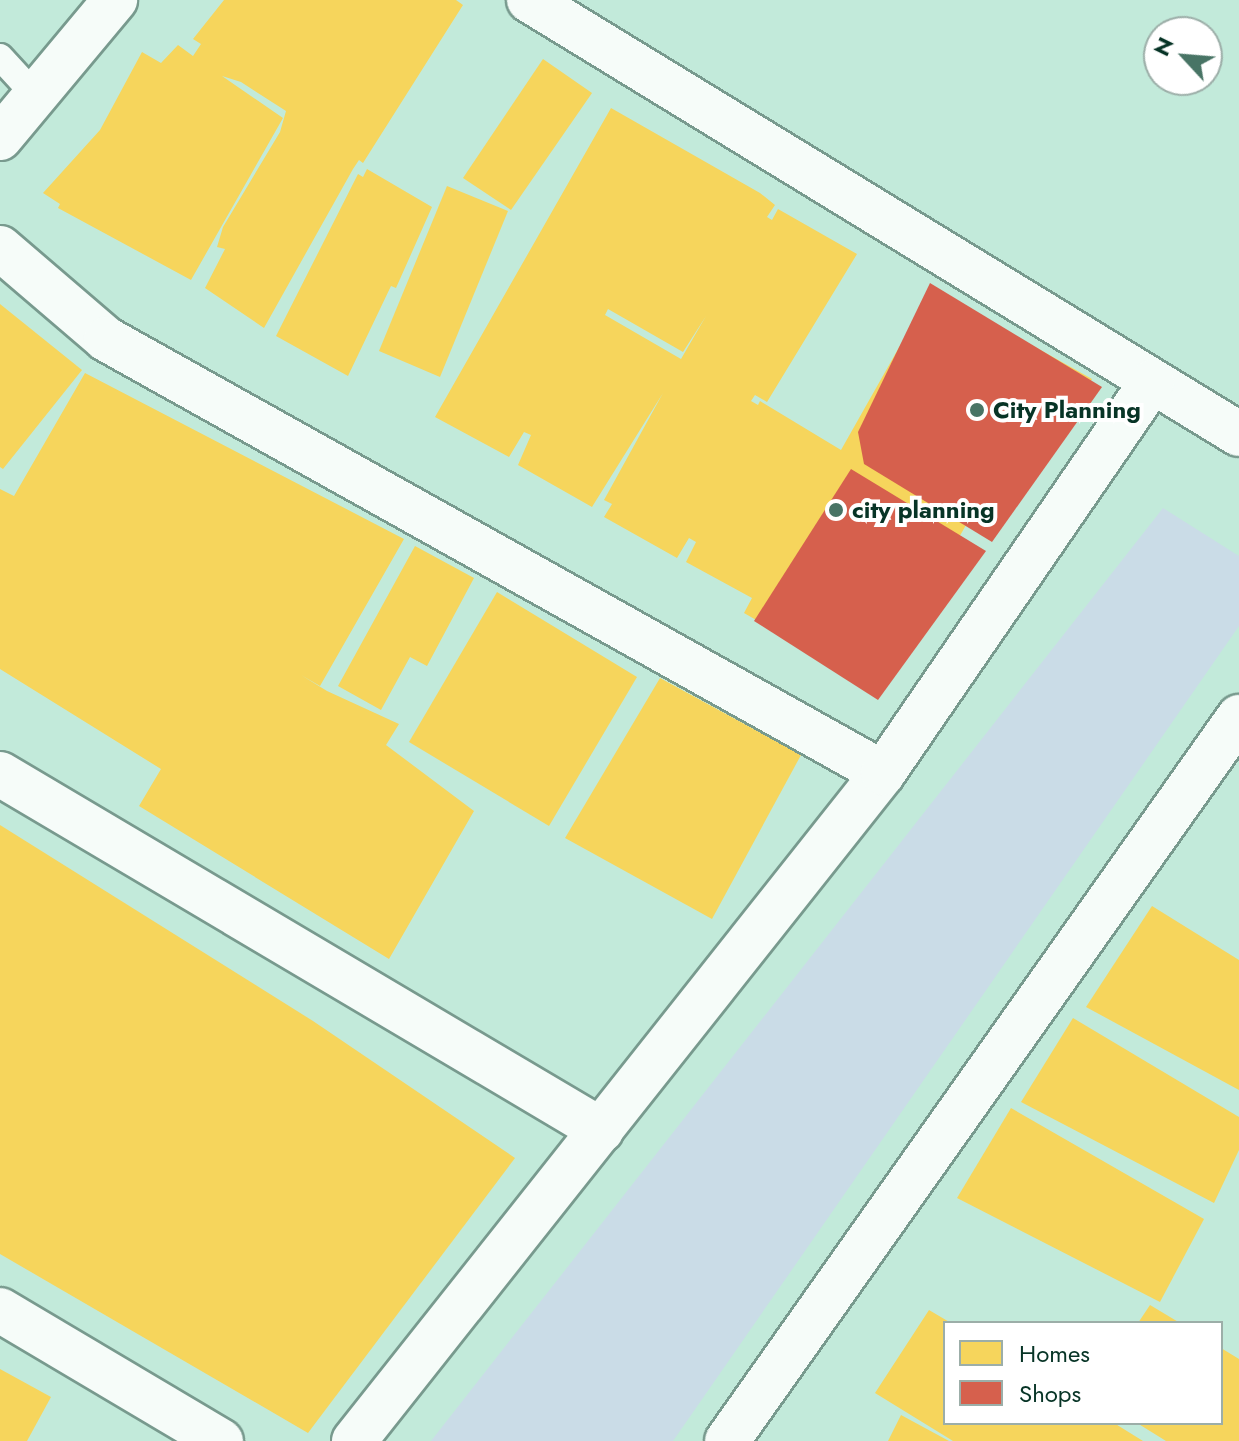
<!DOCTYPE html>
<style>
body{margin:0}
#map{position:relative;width:1239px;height:1441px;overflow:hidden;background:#c2eada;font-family:Jost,sans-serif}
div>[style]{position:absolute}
.green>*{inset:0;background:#cadce7}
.homes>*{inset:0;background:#f6d55c}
.shops>*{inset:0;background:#d6604d}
.roads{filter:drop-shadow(2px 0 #789a8e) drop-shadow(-2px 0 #789a8e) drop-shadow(0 2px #789a8e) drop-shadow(0 -2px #789a8e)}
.lane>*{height:26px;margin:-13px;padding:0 13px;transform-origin:13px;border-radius:13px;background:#f6fcf9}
.street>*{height:44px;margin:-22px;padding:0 22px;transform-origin:22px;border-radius:22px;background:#f6fcf9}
.dots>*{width:22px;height:22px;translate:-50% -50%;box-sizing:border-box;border:4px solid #fff;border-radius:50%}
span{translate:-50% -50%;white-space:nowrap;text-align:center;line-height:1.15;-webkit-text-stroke:8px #fff;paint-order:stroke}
.poi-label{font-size:24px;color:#073426;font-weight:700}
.left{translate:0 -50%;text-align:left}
.legend{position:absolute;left:943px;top:1321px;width:280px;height:104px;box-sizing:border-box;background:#fff;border:2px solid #9caea8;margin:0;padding:10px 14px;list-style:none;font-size:24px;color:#073426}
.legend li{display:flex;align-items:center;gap:16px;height:40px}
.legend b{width:40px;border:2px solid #9caea8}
.north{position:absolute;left:1143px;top:16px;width:80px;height:80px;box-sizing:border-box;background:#fff;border:2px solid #9caea8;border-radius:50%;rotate:296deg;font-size:22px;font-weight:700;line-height:32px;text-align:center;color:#073426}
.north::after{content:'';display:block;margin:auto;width:28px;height:36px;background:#487465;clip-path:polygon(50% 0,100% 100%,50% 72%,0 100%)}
</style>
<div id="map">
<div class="green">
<i style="clip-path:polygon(1163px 508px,1239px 556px,1239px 626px,673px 1441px,431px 1441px)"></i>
</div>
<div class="homes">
<i style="clip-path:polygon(224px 0,456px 0,463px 5px,363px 163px,359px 160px,353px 169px,264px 328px,205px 288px,225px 249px,217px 247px,223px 227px,280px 132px,286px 111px,241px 82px,222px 76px,283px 118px,191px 280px,58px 208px,60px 204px,43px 193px,100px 130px,142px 52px,161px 63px,178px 45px,193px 56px,201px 44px,193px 39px)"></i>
<i style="clip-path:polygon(543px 59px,592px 93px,511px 210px,463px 178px)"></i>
<i style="clip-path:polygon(evenodd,611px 108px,760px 193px,775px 205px,767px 217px,772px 220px,778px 209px,857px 254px,767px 402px,755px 395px,751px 401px,758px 405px,760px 401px,841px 450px,932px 289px,1092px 379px,1031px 485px,999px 467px,874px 687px,744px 613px,752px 598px,686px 562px,696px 542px,689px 538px,677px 558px,604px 517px,612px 504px,604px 500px,663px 393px,592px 507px,518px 465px,531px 435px,524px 432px,509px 457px,435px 417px,611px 108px,608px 309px,683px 352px,706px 316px,681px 359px,605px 315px,608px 309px)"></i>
<i style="clip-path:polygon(367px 169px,432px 207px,396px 288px,391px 286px,348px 376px,276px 336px,358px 174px,363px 177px)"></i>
<i style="clip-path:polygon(447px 186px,508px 211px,440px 377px,379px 351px)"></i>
<i style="clip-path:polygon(0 304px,82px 370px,3px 469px,0 467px)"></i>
<i style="clip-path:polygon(85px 373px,404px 539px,320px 686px,301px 675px,327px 691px,399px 724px,386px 745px,474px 811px,389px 959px,139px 806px,161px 769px,0 669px,0 489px,14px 496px)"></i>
<i style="clip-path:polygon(415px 546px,474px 578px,427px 666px,410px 657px,381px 710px,338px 686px)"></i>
<i style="clip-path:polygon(497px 592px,637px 677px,549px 826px,409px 742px)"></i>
<i style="clip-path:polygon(660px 678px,801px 755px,712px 919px,565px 838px)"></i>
<i style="clip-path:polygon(0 825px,313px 1021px,515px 1158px,308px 1433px,0 1254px)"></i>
<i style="clip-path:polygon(1152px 906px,1239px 960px,1239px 1090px,1086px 1007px)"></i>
<i style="clip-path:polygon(1073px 1018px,1239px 1117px,1239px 1150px,1214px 1203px,1021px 1102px)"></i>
<i style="clip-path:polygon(1011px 1108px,1204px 1219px,1160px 1302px,957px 1198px)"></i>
<i style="clip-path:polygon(1150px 1305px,1180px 1323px,1138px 1323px)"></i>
<i style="clip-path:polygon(929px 1310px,951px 1323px,945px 1323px,945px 1423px,1114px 1423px,1143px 1441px,953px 1441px,875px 1393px)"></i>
<i style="clip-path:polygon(1221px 1348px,1239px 1359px,1239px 1441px,1166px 1441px,1137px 1423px,1221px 1423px)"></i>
<i style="clip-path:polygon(0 1369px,51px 1397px,27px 1441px,0 1441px)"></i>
<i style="clip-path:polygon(901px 1415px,949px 1441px,888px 1441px)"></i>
</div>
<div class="shops">
<i style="clip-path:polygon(930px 283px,1102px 387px,992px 542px,864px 464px,858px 432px)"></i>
<i style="clip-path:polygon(851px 469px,986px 551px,878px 700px,754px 621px)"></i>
</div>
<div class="roads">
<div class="lane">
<i style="left:0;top:57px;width:52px;rotate:47.4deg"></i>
</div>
<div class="street">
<i style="left:529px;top:0;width:832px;rotate:31.44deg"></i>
<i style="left:0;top:138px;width:180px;rotate:-50.2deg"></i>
<i style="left:0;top:248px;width:140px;rotate:40.6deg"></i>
<i style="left:106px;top:339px;width:890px;rotate:29.19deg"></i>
<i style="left:0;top:774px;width:699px;rotate:30.64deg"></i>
<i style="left:0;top:1310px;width:257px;rotate:30.7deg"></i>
<i style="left:354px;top:1441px;width:852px;rotate:-51.62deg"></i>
<i style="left:883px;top:773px;width:475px;rotate:-55.5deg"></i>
<i style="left:727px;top:1441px;width:887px;rotate:-54.73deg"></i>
</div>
</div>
<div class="dots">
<i style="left:977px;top:410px;background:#487465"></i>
<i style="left:836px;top:510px;background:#487465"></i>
</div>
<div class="poi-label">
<span class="left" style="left:993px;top:410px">City Planning</span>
<span class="left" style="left:852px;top:510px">city planning</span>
</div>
<ul class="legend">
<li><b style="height:22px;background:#f6d55c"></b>Homes</li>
<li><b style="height:22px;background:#d6604d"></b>Shops</li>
</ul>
<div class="north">N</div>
</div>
